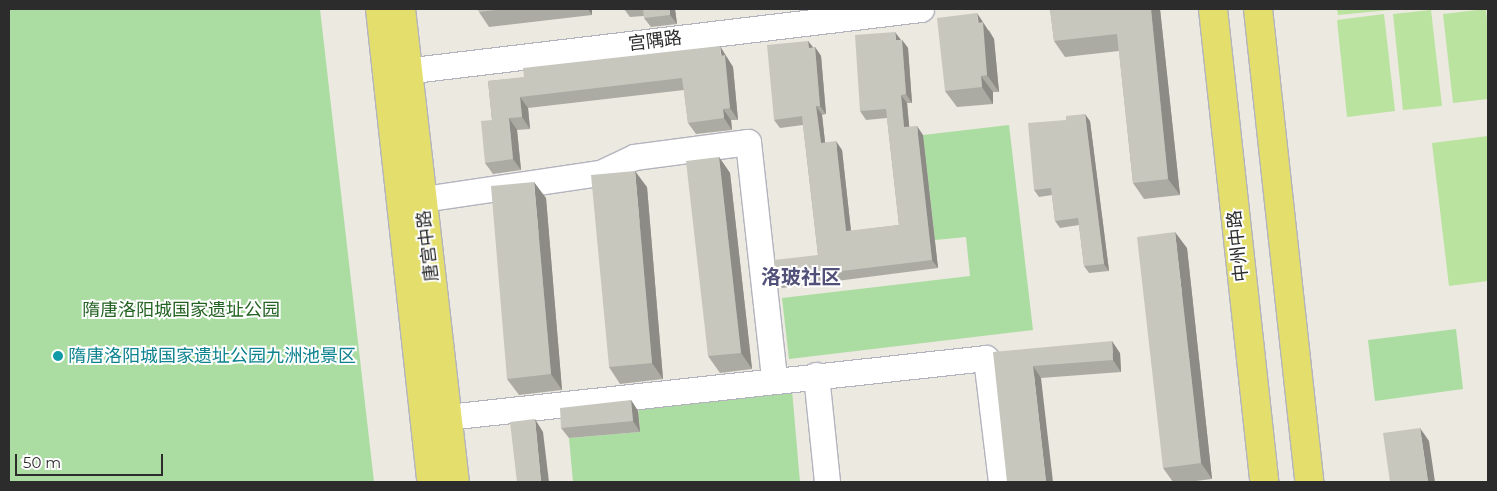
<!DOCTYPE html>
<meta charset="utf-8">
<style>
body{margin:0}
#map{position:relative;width:1497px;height:491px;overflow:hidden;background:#ece9e0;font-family:Montserrat,"Noto Sans SC",sans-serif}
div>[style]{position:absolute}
.green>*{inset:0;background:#abdda2}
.pitch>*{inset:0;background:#b9e39f}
.roads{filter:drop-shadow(1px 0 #b3b3be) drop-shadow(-1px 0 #b3b3be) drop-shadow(0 1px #b3b3be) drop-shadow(0 -1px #b3b3be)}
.minor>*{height:25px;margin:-12.5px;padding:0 12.5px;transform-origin:12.5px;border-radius:12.5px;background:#fff}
.major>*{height:28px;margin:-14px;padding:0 14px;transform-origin:14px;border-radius:14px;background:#e4df6d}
.wall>*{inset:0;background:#acaba3}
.shaded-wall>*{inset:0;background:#8c8b85}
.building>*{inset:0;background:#c8c7be}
.dots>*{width:14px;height:14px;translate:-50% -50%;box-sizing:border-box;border:2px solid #fff;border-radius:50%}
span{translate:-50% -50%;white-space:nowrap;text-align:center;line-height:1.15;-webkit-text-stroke:4px #fff;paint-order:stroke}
.street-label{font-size:18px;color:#2c2c2c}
.park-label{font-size:18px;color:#236322}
.culture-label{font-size:18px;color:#0d838f}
.left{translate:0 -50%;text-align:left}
.quarter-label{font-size:20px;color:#515079;font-weight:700}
.frame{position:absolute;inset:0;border:10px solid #2c2c2c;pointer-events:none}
.scale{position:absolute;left:15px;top:454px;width:148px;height:22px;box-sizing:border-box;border:2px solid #2c2c2c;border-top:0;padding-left:6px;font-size:15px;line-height:18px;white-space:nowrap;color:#2c2c2c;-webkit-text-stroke:4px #fff;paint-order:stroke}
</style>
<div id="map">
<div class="green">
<i style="clip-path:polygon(9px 9px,320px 9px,374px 482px,9px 482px)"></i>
<i style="clip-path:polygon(1009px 125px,1033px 330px,789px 359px,782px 298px,970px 276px,966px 237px,935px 240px,923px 135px)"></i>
<i style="clip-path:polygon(1456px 329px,1463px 389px,1375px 401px,1368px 340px)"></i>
<i style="clip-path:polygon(792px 390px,800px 482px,573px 482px,569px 438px,640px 432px,638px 405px)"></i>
</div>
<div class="pitch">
<i style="clip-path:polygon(1337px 9px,1400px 9px,1338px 15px)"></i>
<i style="clip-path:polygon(1486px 9px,1488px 31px,1488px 99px,1453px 103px,1443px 14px)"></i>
<i style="clip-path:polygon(1431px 10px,1442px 106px,1403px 110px,1393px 14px)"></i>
<i style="clip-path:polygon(1384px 14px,1395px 111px,1347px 117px,1337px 20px)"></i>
<i style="clip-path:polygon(1488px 136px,1488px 281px,1449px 286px,1432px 143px)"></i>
</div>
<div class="roads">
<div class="minor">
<i style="left:388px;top:73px;width:537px;rotate:-6.85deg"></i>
<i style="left:403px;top:202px;width:199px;rotate:-8.4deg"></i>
<i style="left:600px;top:173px;width:38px;rotate:-25deg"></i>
<i style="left:634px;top:157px;width:115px;rotate:-7.5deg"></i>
<i style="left:748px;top:142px;width:238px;rotate:83.7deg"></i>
<i style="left:816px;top:375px;width:108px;rotate:84.1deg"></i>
<i style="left:429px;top:419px;width:560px;rotate:-6.25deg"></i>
<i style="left:986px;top:358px;width:125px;rotate:83.1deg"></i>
</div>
<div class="major">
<i style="left:380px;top:9px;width:476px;rotate:83.8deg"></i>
<i style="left:401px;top:9px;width:476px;rotate:83.5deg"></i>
<i style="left:1213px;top:9px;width:476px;rotate:83.8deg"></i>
<i style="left:1258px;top:9px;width:476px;rotate:83.8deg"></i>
</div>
</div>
<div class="wall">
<i style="clip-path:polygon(478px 9px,592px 9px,592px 15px,489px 27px,479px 12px)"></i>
<i style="clip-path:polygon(624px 9px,675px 9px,677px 24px,651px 27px,644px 18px,644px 16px,630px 17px)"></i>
<i style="clip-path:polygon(1050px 9px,1160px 9px,1180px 195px,1144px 199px,1133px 183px,1119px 51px,1065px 57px,1054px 41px)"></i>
<i style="clip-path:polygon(989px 30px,994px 39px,999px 92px,993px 92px,993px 104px,957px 107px,945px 91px)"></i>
<i style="clip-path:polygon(901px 40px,902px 40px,908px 48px,912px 103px,907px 103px,909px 127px,923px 135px,938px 268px,782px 288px,776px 279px,818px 255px,803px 125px,780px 128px,774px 120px,808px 41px,813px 47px,815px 47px,821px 56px,826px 114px,822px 115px,825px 142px,842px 150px,851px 231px,899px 225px,887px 118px,866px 120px,860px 111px)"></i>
<i style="clip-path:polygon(727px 58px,733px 67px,738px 120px,731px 120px,732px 130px,696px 134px,688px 123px,684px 90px,528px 108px,530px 129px,517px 130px,521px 170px,493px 174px,485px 163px,492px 120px,488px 81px)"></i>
<i style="clip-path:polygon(1090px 121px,1109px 271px,1089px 273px,1084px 266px,1079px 225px,1060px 228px,1055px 221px,1052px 195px,1039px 197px,1034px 190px)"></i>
<i style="clip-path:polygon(719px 157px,730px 173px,752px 369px,720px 373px,708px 356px)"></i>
<i style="clip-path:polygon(647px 187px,663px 379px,620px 384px,609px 367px)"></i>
<i style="clip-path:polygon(546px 198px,562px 390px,519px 395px,507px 379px)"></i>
<i style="clip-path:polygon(1187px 248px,1212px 479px,1188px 482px,1173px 482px,1163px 468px)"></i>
<i style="clip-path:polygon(993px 352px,1120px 353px,1121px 372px,1041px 378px)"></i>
<i style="clip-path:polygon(631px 400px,638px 411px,640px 432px,569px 438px,561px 428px)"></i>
</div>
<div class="shaded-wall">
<i style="clip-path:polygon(588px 9px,592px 9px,592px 15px)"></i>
<i style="clip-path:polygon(670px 9px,675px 9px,677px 24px,670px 15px)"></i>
<i style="clip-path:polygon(1151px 9px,1160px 9px,1180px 195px,1168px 179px)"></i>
<i style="clip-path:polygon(977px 13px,994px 39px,999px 92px,987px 75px)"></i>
<i style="clip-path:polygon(895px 32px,901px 40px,896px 40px)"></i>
<i style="clip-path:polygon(902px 40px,908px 48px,912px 103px,906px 94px)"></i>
<i style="clip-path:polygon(808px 41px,814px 49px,809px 48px)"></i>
<i style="clip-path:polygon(720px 46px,733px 67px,738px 120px,730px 108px)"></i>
<i style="clip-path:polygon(815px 47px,821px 56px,826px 114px,820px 106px)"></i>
<i style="clip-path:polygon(981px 76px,993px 92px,993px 104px,982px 87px)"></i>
<i style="clip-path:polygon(901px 95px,907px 103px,910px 135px,904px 127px)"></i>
<i style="clip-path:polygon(520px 97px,528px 108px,530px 129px,522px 117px)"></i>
<i style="clip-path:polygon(816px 106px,822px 115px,826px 151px,821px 143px)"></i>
<i style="clip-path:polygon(723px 109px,731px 120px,732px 130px,724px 118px)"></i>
<i style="clip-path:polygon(1085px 114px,1090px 121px,1109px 271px,1104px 264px)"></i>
<i style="clip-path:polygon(509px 118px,517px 130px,521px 170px,513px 159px)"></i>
<i style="clip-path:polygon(917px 126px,923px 135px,938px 268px,932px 260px)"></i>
<i style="clip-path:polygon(836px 141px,842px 150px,852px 240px,846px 231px)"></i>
<i style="clip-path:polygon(719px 157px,730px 173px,752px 369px,741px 353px)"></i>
<i style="clip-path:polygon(635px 171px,647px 187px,663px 379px,652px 363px)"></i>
<i style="clip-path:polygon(534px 182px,546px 198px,562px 390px,551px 374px)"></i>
<i style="clip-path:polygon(1175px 232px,1187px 248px,1212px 479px,1201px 463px)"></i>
<i style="clip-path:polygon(1112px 341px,1120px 353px,1121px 372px,1113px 360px)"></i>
<i style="clip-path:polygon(1033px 366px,1041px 378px,1053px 482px,1046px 482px)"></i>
<i style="clip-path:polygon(631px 400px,638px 411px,640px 432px,633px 421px)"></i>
<i style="clip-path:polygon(535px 419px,543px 432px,549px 482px,541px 482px)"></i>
<i style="clip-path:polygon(1420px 428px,1429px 441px,1435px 482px,1428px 482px)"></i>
</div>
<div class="building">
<i style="clip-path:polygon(478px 9px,503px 9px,479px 12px)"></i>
<i style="clip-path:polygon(643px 9px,670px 9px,670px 15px,644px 18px)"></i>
<i style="clip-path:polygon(1050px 9px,1151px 9px,1168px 179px,1133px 183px,1117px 34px,1054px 41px)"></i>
<i style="clip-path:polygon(977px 13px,978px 23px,983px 22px,987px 75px,981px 76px,982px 87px,945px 91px,937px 18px)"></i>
<i style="clip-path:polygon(895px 32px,896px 40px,902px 40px,906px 94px,901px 95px,904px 127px,917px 126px,932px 260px,776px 279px,774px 260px,818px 255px,802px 116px,774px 120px,767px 45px,808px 41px,809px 48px,815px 47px,820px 106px,816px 106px,821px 143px,836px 141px,846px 231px,899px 225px,886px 109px,860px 111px,855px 35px)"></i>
<i style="clip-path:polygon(720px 46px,721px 56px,725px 55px,730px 108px,723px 109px,724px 118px,688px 123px,682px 78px,520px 97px,522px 117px,509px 118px,513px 159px,485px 163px,481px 121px,492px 120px,488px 81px,524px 77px,523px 68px)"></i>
<i style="clip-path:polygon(1085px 114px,1104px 264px,1084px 266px,1078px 218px,1055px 221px,1051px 188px,1034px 190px,1028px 123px,1066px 120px,1066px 116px)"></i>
<i style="clip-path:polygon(719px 157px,741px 353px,708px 356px,686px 161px)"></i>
<i style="clip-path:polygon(635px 171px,652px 363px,609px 367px,591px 175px)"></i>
<i style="clip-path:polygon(534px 182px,551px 374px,507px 379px,491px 186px)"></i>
<i style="clip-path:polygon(1175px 232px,1201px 463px,1163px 468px,1137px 237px)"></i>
<i style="clip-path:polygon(1112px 341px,1113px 360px,1033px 366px,1046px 482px,1007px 482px,993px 352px)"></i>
<i style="clip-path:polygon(631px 400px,633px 421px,561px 428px,560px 408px)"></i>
<i style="clip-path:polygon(535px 419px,541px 482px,517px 482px,510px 422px)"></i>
<i style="clip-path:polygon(1420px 428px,1428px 482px,1390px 482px,1383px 433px)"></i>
</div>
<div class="dots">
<i style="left:58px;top:356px;background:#0f9aa8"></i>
</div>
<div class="street-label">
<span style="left:655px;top:41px;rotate:-7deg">宫隅路</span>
<span style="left:428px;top:246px;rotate:-97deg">唐宫中路</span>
<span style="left:1238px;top:246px;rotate:-96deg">中州中路</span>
</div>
<div class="park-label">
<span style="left:181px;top:310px">隋唐洛阳城国家遗址公园</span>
</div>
<div class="culture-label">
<span class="left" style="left:68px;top:356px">隋唐洛阳城国家遗址公园九洲池景区</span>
</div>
<div class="quarter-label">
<span style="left:801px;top:277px">洛玻社区</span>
</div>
<div class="frame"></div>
<div class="scale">50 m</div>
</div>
